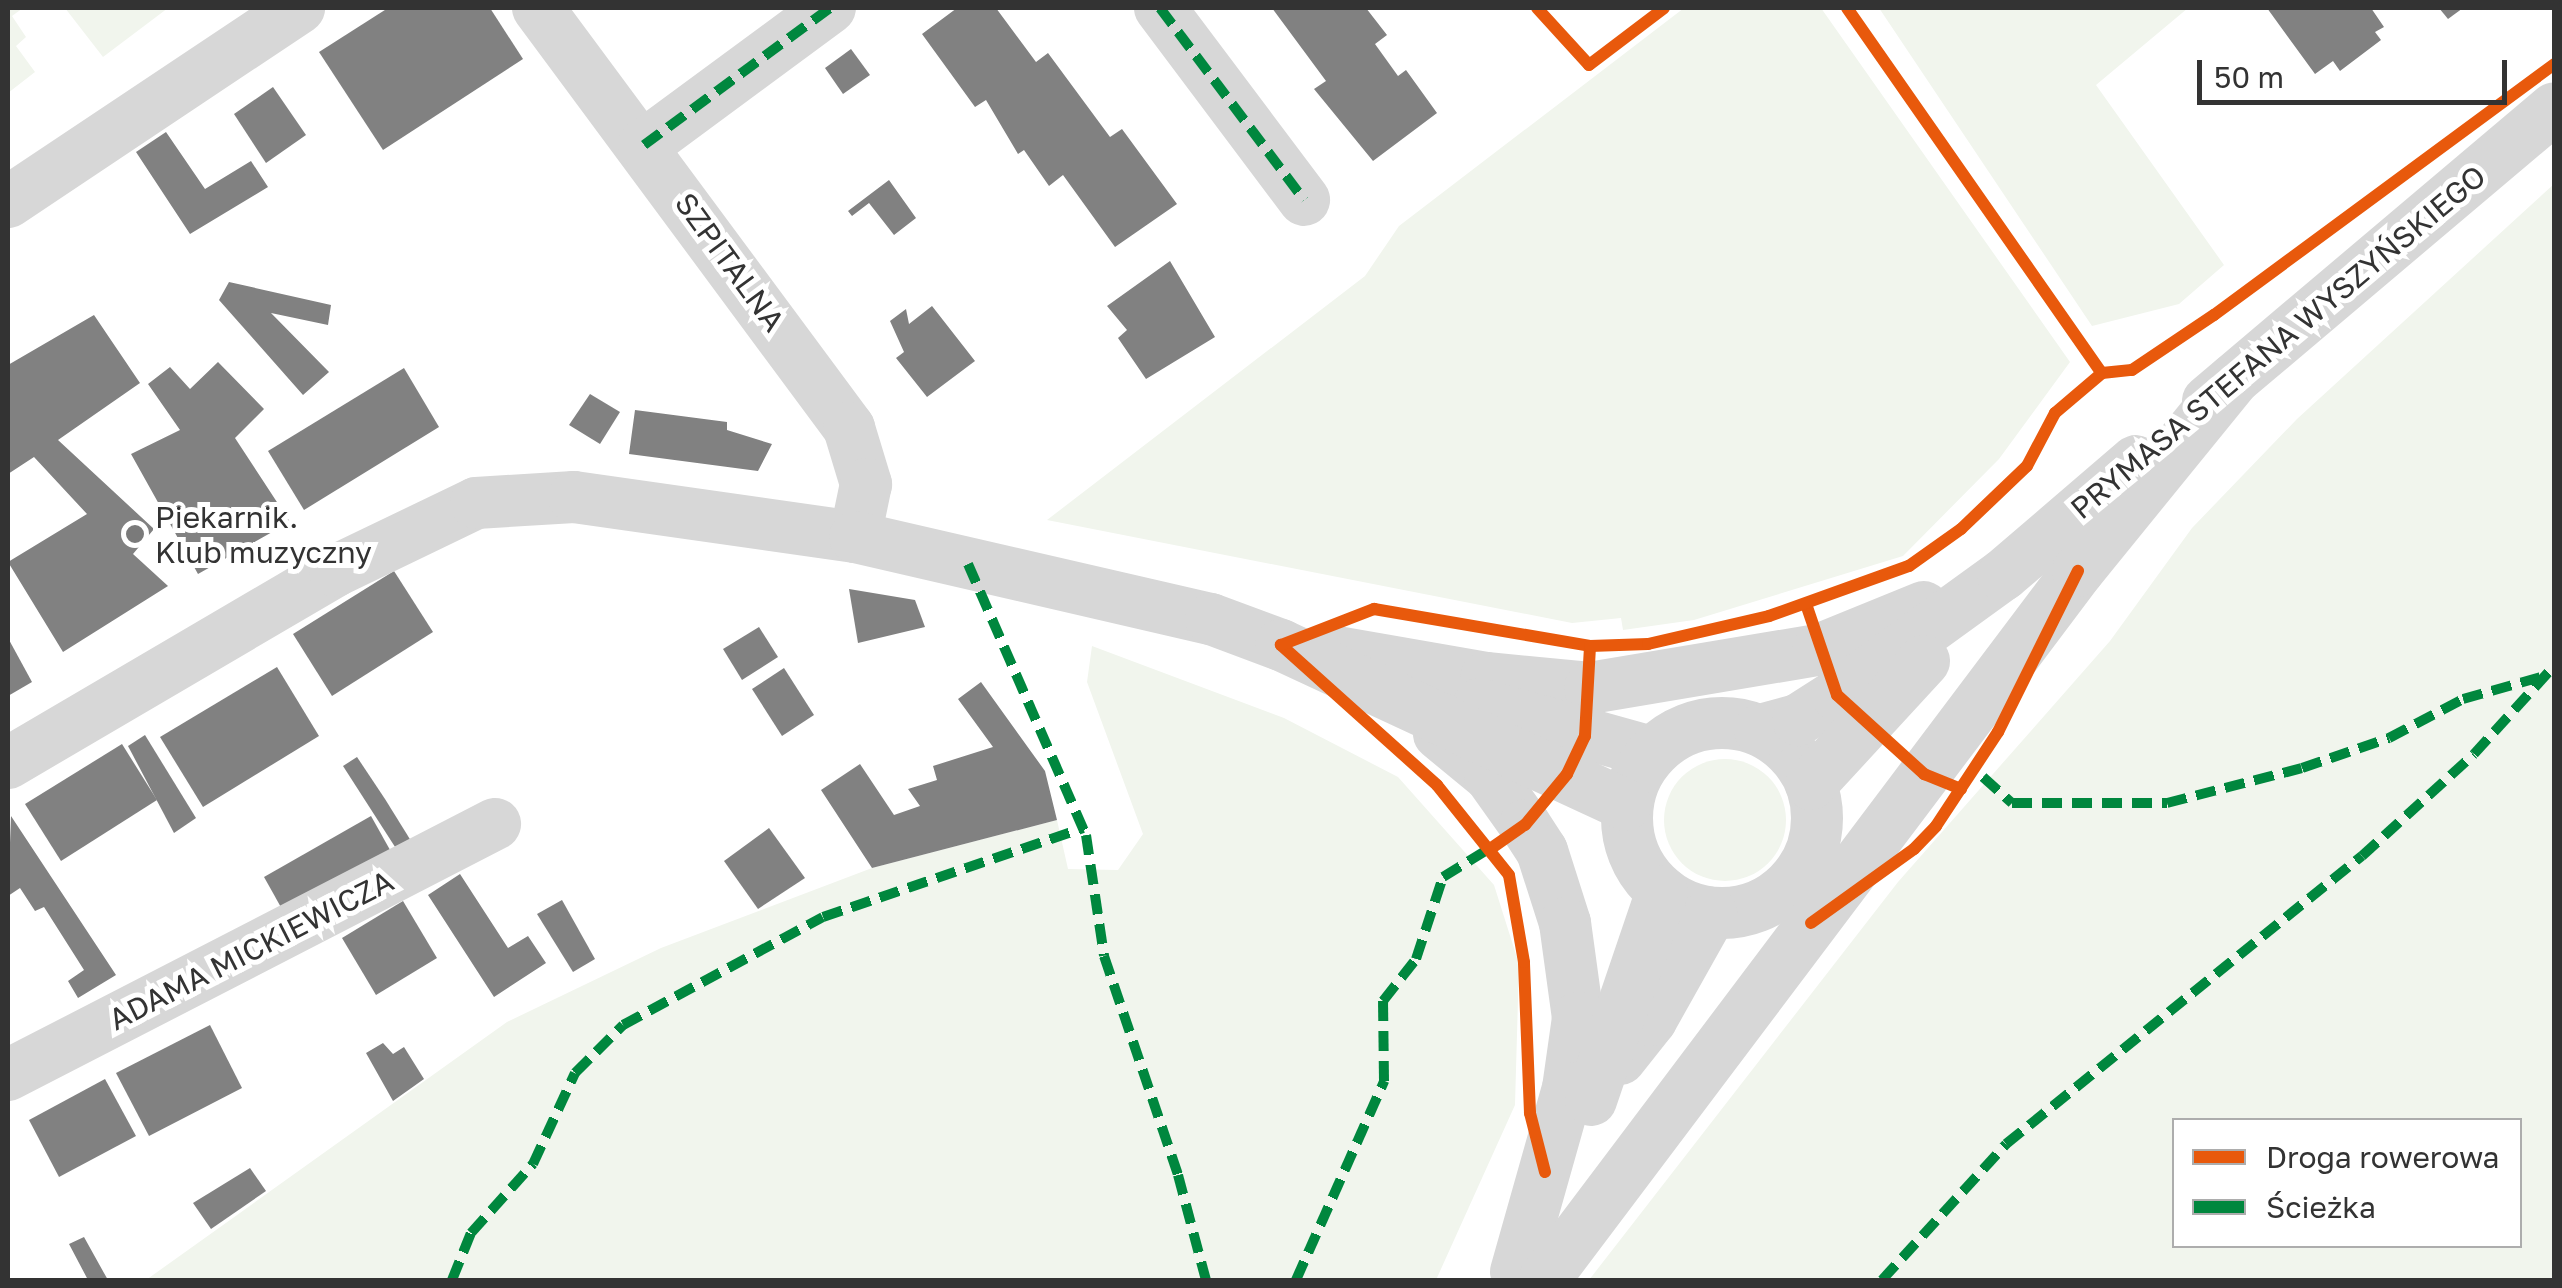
<!DOCTYPE html>
<meta charset="utf-8">
<style>
body{margin:0}
#map{position:relative;width:2562px;height:1288px;overflow:hidden;background:#fff;font-family:"Golos Text",sans-serif}
div>[style]{position:absolute}
.green>*{inset:0;background:#f1f5ed}
.round{border-radius:50%}
.building>*{inset:0;background:#818181}
.minor>*{height:52px;margin:-26px;padding:0 26px;transform-origin:26px;border-radius:26px;background:#d7d7d7}
.minor>.ring{margin:-26px;padding:0;box-sizing:content-box;background:none;border:52px solid #d7d7d7;border-radius:50%}
.quiet>*{height:10px;margin-top:-5px;transform-origin:0;background:repeating-linear-gradient(90deg,#00873e 0 20px,transparent 0 30px)}
.cycleway>*{height:12px;margin:-6px;padding:0 6px;transform-origin:6px;border-radius:6px;background:#e8590c}
.dots>*{width:28px;height:28px;translate:-50% -50%;box-sizing:border-box;border:5px solid #fff;border-radius:50%}
span{translate:-50% -50%;white-space:nowrap;text-align:center;line-height:1.15;-webkit-text-stroke:10px #fff;paint-order:stroke}
.street-label{font-size:30px;color:#333}
.poi-label{font-size:30px;color:#333}
.left{translate:0 -50%;text-align:left}
.frame{position:absolute;inset:0;border:10px solid #333;pointer-events:none}
.legend{position:absolute;left:2172px;top:1118px;width:350px;height:130px;box-sizing:border-box;background:#fff;border:2px solid #adadad;margin:0;padding:12px 18px;list-style:none;font-size:30px;color:#333}
.legend li{display:flex;align-items:center;gap:20px;height:50px}
.legend b{width:50px;border:2px solid #adadad}
.scale{position:absolute;left:2197px;top:60px;width:310px;height:45px;box-sizing:border-box;border:5px solid #333;border-top:0;padding-left:12px;font-size:30px;line-height:35px;white-space:nowrap;color:#333;-webkit-text-stroke:8px #fff;paint-order:stroke}
</style>
<div id="map">
<div class="green">
<i style="clip-path:polygon(8px 8px,23px 8px,12px 16px,26px 37px,16px 46px,35px 72px,8px 93px)"></i>
<i style="clip-path:polygon(65px 8px,168px 8px,103px 57px)"></i>
<i style="clip-path:polygon(1684px 8px,1821px 8px,2070px 362px,1999px 459px,1903px 556px,1694px 620px,1623px 630px,1621px 618px,1572px 623px,1047px 520px,1365px 276px,1399px 226px)"></i>
<i style="clip-path:polygon(1879px 8px,2188px 8px,2096px 85px,2224px 265px,2179px 304px,2092px 326px)"></i>
<i style="clip-path:polygon(evenodd,2554px 184px,2554px 1280px,1589px 1280px,1898px 882px,2110px 641px,2192px 528px,2297px 419px,2554px 184px,2174px 1120px,2520px 1120px,2520px 1246px,2174px 1246px,2174px 1120px)"></i>
<i style="clip-path:polygon(1092px 646px,1284px 718px,1398px 777px,1494px 885px,1519px 964px,1515px 1105px,1436px 1280px,146px 1280px,507px 1022px,661px 948px,872px 868px,1057px 820px,1068px 869px,1118px 870px,1143px 834px,1087px 682px)"></i>
<i class="round" style="left:1664px;top:759px;width:122px;height:122px"></i>
</div>
<div class="building">
<i style="clip-path:polygon(388px 8px,490px 8px,523px 59px,383px 150px,319px 52px)"></i>
<i style="clip-path:polygon(957px 8px,996px 8px,1036px 62px,1048px 53px,1110px 137px,1122px 129px,1177px 204px,1115px 247px,1063px 175px,1049px 186px,1024px 150px,1018px 154px,986px 100px,975px 107px,922px 34px)"></i>
<i style="clip-path:polygon(1272px 8px,1366px 8px,1387px 35px,1375px 44px,1398px 76px,1406px 70px,1437px 113px,1373px 161px,1314px 89px,1326px 81px)"></i>
<i style="clip-path:polygon(2267px 8px,2371px 8px,2384px 27px,2375px 32px,2381px 40px,2340px 71px,2333px 61px,2315px 74px)"></i>
<i style="clip-path:polygon(2439px 8px,2463px 8px,2448px 19px)"></i>
<i style="clip-path:polygon(851px 49px,870px 75px,843px 94px,825px 68px)"></i>
<i style="clip-path:polygon(273px 87px,306px 135px,266px 163px,234px 114px)"></i>
<i style="clip-path:polygon(166px 132px,205px 189px,251px 161px,268px 187px,190px 234px,136px 152px)"></i>
<i style="clip-path:polygon(889px 180px,916px 218px,894px 235px,869px 203px,852px 216px,848px 211px)"></i>
<i style="clip-path:polygon(1170px 261px,1215px 337px,1146px 379px,1118px 338px,1127px 330px,1107px 306px)"></i>
<i style="clip-path:polygon(229px 282px,331px 305px,328px 325px,271px 313px,329px 372px,303px 395px,219px 300px)"></i>
<i style="clip-path:polygon(932px 306px,975px 361px,927px 397px,896px 358px,904px 352px,890px 321px,906px 309px,909px 324px)"></i>
<i style="clip-path:polygon(94px 315px,140px 383px,58px 440px,154px 529px,133px 554px,168px 586px,63px 652px,8px 562px,87px 514px,34px 457px,8px 474px,8px 365px)"></i>
<i style="clip-path:polygon(218px 362px,264px 409px,235px 438px,290px 522px,198px 574px,131px 454px,180px 430px,148px 384px,170px 367px,190px 389px)"></i>
<i style="clip-path:polygon(404px 368px,439px 427px,304px 510px,268px 451px)"></i>
<i style="clip-path:polygon(590px 394px,620px 412px,600px 444px,569px 425px)"></i>
<i style="clip-path:polygon(635px 410px,727px 422px,727px 430px,772px 444px,758px 471px,629px 454px)"></i>
<i style="clip-path:polygon(394px 571px,433px 632px,332px 696px,293px 634px)"></i>
<i style="clip-path:polygon(849px 589px,915px 600px,925px 627px,858px 643px)"></i>
<i style="clip-path:polygon(759px 627px,778px 657px,742px 680px,723px 649px)"></i>
<i style="clip-path:polygon(8px 638px,32px 682px,8px 696px)"></i>
<i style="clip-path:polygon(277px 667px,319px 736px,203px 807px,160px 737px)"></i>
<i style="clip-path:polygon(784px 668px,814px 715px,782px 736px,752px 689px)"></i>
<i style="clip-path:polygon(981px 682px,1045px 771px,1057px 820px,872px 868px,821px 790px,860px 764px,894px 815px,920px 806px,908px 789px,937px 780px,933px 766px,993px 747px,958px 699px)"></i>
<i style="clip-path:polygon(145px 735px,196px 818px,174px 833px,128px 746px)"></i>
<i style="clip-path:polygon(122px 744px,157px 800px,61px 861px,25px 804px)"></i>
<i style="clip-path:polygon(357px 757px,385px 799px,421px 857px,406px 864px,343px 766px)"></i>
<i style="clip-path:polygon(11px 816px,116px 975px,78px 998px,68px 981px,84px 970px,44px 907px,35px 911px,20px 888px,8px 896px)"></i>
<i style="clip-path:polygon(371px 816px,394px 857px,287px 918px,264px 877px)"></i>
<i style="clip-path:polygon(769px 828px,805px 878px,758px 909px,724px 861px)"></i>
<i style="clip-path:polygon(460px 874px,508px 948px,528px 936px,546px 963px,494px 997px,428px 895px)"></i>
<i style="clip-path:polygon(562px 900px,595px 959px,573px 972px,537px 914px)"></i>
<i style="clip-path:polygon(403px 901px,437px 958px,376px 995px,342px 938px)"></i>
<i style="clip-path:polygon(210px 1025px,242px 1088px,149px 1136px,116px 1073px)"></i>
<i style="clip-path:polygon(383px 1043px,393px 1054px,404px 1047px,424px 1079px,393px 1101px,366px 1053px)"></i>
<i style="clip-path:polygon(105px 1079px,136px 1136px,59px 1177px,29px 1120px)"></i>
<i style="clip-path:polygon(250px 1168px,266px 1191px,211px 1229px,193px 1203px)"></i>
<i style="clip-path:polygon(84px 1237px,104px 1273px,108px 1280px,88px 1280px,69px 1244px)"></i>
</div>
<div class="minor">
<i style="left:538px;top:8px;width:523px;rotate:53.48deg"></i>
<i style="left:849px;top:428px;width:59px;rotate:73.1deg"></i>
<i style="left:866px;top:484px;width:54px;rotate:101.7deg"></i>
<i style="left:1160px;top:8px;width:240px;rotate:53.1deg"></i>
<i style="left:644px;top:145px;width:231px;rotate:-36.4deg"></i>
<i style="left:8px;top:202px;width:350px;rotate:-33.7deg"></i>
<i style="left:2208px;top:401px;width:453px;rotate:-40.2deg"></i>
<i style="left:1332px;top:651px;width:156px;rotate:9.9deg"></i>
<i style="left:1486px;top:678px;width:104px;rotate:5.5deg"></i>
<i style="left:1590px;top:688px;width:231px;rotate:-9.5deg"></i>
<i style="left:1818px;top:650px;width:114px;rotate:-22.1deg"></i>
<i style="left:1479px;top:704px;width:179px;rotate:15.6deg"></i>
<i class="ring" style="left:1627px;top:723px;width:138px;height:138px"></i>
<i style="left:1760px;top:730px;width:39px;rotate:-15deg"></i>
<i style="left:1798px;top:720px;width:46px;rotate:-32.7deg"></i>
<i style="left:1837px;top:695px;width:205px;rotate:-35.9deg"></i>
<i style="left:2003px;top:575px;width:175px;rotate:-40.6deg"></i>
<i style="left:1439px;top:734px;width:66px;rotate:39.5deg"></i>
<i style="left:1490px;top:776px;width:60px;rotate:54.5deg"></i>
<i style="left:1525px;top:825px;width:31px;rotate:57deg"></i>
<i style="left:1542px;top:851px;width:76px;rotate:72.3deg"></i>
<i style="left:1565px;top:923px;width:96px;rotate:82.2deg"></i>
<i style="left:1578px;top:1018px;width:71px;rotate:98.1deg"></i>
<i style="left:1568px;top:1088px;width:191px;rotate:105.8deg"></i>
<i style="left:8px;top:763px;width:379px;rotate:-30.4deg"></i>
<i style="left:335px;top:571px;width:157px;rotate:-25.7deg"></i>
<i style="left:476px;top:503px;width:98px;rotate:-3.5deg"></i>
<i style="left:574px;top:497px;width:284px;rotate:8.1deg"></i>
<i style="left:855px;top:537px;width:365px;rotate:13deg"></i>
<i style="left:1211px;top:619px;width:75px;rotate:20.4deg"></i>
<i style="left:1281px;top:645px;width:380px;rotate:24.9deg"></i>
<i style="left:1811px;top:784px;width:167px;rotate:-47.4deg"></i>
<i style="left:1620px;top:1059px;width:50px;rotate:-51.5deg"></i>
<i style="left:1651px;top:1020px;width:123px;rotate:-60.7deg"></i>
<i style="left:8px;top:1075px;width:548px;rotate:-27.27deg"></i>
<i style="left:1591px;top:1100px;width:220px;rotate:-71.2deg"></i>
<i style="left:1544px;top:1280px;width:888px;rotate:-53.01deg"></i>
<i style="left:2078px;top:571px;width:247px;rotate:-50.9deg"></i>
</div>
<div class="quiet">
<i style="left:1160px;top:8px;width:240px;rotate:53.1deg"></i>
<i style="left:644px;top:145px;width:231px;rotate:-36.4deg"></i>
<i style="left:968px;top:564px;width:296px;rotate:66.5deg"></i>
<i style="left:1086px;top:835px;width:122px;rotate:81.5deg"></i>
<i style="left:1104px;top:956px;width:231px;rotate:71.3deg"></i>
<i style="left:1178px;top:1175px;width:109px;rotate:75.1deg"></i>
<i style="left:1983px;top:777px;width:39px;rotate:42deg"></i>
<i style="left:2012px;top:803px;width:155px"></i>
<i style="left:2167px;top:803px;width:139px;rotate:-14.5deg"></i>
<i style="left:2302px;top:768px;width:92px;rotate:-19deg"></i>
<i style="left:2389px;top:738px;width:84px;rotate:-27.8deg"></i>
<i style="left:2463px;top:699px;width:81px;rotate:-15.8deg"></i>
<i style="left:452px;top:1280px;width:51px;rotate:-68deg"></i>
<i style="left:471px;top:1233px;width:93px;rotate:-48.1deg"></i>
<i style="left:533px;top:1164px;width:100px;rotate:-65.2deg"></i>
<i style="left:575px;top:1073px;width:68px;rotate:-45deg"></i>
<i style="left:623px;top:1025px;width:227px;rotate:-28.4deg"></i>
<i style="left:823px;top:917px;width:275px;rotate:-18.9deg"></i>
<i style="left:1296px;top:1280px;width:218px;rotate:-66.1deg"></i>
<i style="left:1384px;top:1081px;width:80px;rotate:-90.7deg"></i>
<i style="left:1383px;top:1001px;width:53px;rotate:-51.8deg"></i>
<i style="left:1416px;top:959px;width:86px;rotate:-71.8deg"></i>
<i style="left:1443px;top:877px;width:61px;rotate:-31.6deg"></i>
<i style="left:1882px;top:1280px;width:184px;rotate:-47.6deg"></i>
<i style="left:2006px;top:1144px;width:458px;rotate:-39deg"></i>
<i style="left:2362px;top:856px;width:151px;rotate:-42.3deg"></i>
<i style="left:2474px;top:754px;width:119px;rotate:-47.7deg"></i>
</div>
<div class="cycleway">
<i style="left:1537px;top:8px;width:77px;rotate:47.6deg"></i>
<i style="left:1589px;top:65px;width:94px;rotate:-37.2deg"></i>
<i style="left:1847px;top:8px;width:445px;rotate:55.1deg"></i>
<i style="left:1806px;top:604px;width:96px;rotate:71.2deg"></i>
<i style="left:1837px;top:695px;width:118px;rotate:42.2deg"></i>
<i style="left:1924px;top:774px;width:40px;rotate:22deg"></i>
<i style="left:1493px;top:847px;width:39px;rotate:-35deg"></i>
<i style="left:1525px;top:825px;width:66px;rotate:-50.5deg"></i>
<i style="left:1567px;top:774px;width:42px;rotate:-64.7deg"></i>
<i style="left:1585px;top:736px;width:90px;rotate:-86.8deg"></i>
<i style="left:1811px;top:923px;width:127px;rotate:-35.7deg"></i>
<i style="left:1914px;top:849px;width:32px;rotate:-46deg"></i>
<i style="left:1936px;top:826px;width:113px;rotate:-56.6deg"></i>
<i style="left:1998px;top:732px;width:180px;rotate:-63.6deg"></i>
<i style="left:1545px;top:1172px;width:61px;rotate:-104.3deg"></i>
<i style="left:1530px;top:1113px;width:151px;rotate:-92.3deg"></i>
<i style="left:1524px;top:962px;width:88px;rotate:-99.8deg"></i>
<i style="left:1509px;top:875px;width:115px;rotate:-128.7deg"></i>
<i style="left:1437px;top:785px;width:210px;rotate:-138.1deg"></i>
<i style="left:1281px;top:645px;width:100px;rotate:-21.2deg"></i>
<i style="left:1374px;top:609px;width:219px;rotate:9.7deg"></i>
<i style="left:1590px;top:646px;width:58px;rotate:-2deg"></i>
<i style="left:1648px;top:644px;width:124px;rotate:-13deg"></i>
<i style="left:1769px;top:616px;width:149px;rotate:-19.7deg"></i>
<i style="left:1909px;top:566px;width:64px;rotate:-35.4deg"></i>
<i style="left:1961px;top:529px;width:91px;rotate:-43.7deg"></i>
<i style="left:2027px;top:466px;width:60px;rotate:-62.2deg"></i>
<i style="left:2055px;top:413px;width:62px;rotate:-40.4deg"></i>
<i style="left:2102px;top:373px;width:30px;rotate:-6deg"></i>
<i style="left:2132px;top:370px;width:99px;rotate:-33.9deg"></i>
<i style="left:2214px;top:315px;width:423px;rotate:-36.4deg"></i>
</div>
<div class="dots">
<i style="left:135px;top:534px;background:#7a7a7a"></i>
</div>
<div class="street-label">
<span style="left:730px;top:262px;rotate:54deg">SZPITALNA</span>
<span style="left:2278px;top:342px;rotate:-40deg">PRYMASA STEFANA WYSZYŃSKIEGO</span>
<span style="left:251px;top:950px;rotate:-27deg">ADAMA MICKIEWICZA</span>
</div>
<div class="poi-label">
<span class="left" style="left:155px;top:534px">Piekarnik.<br>Klub muzyczny</span>
</div>
<div class="frame"></div>
<ul class="legend">
<li><b style="height:12px;background:#e8590c"></b>Droga rowerowa</li>
<li><b style="height:12px;background:#00873e"></b>Ścieżka</li>
</ul>
<div class="scale">50 m</div>
</div>
